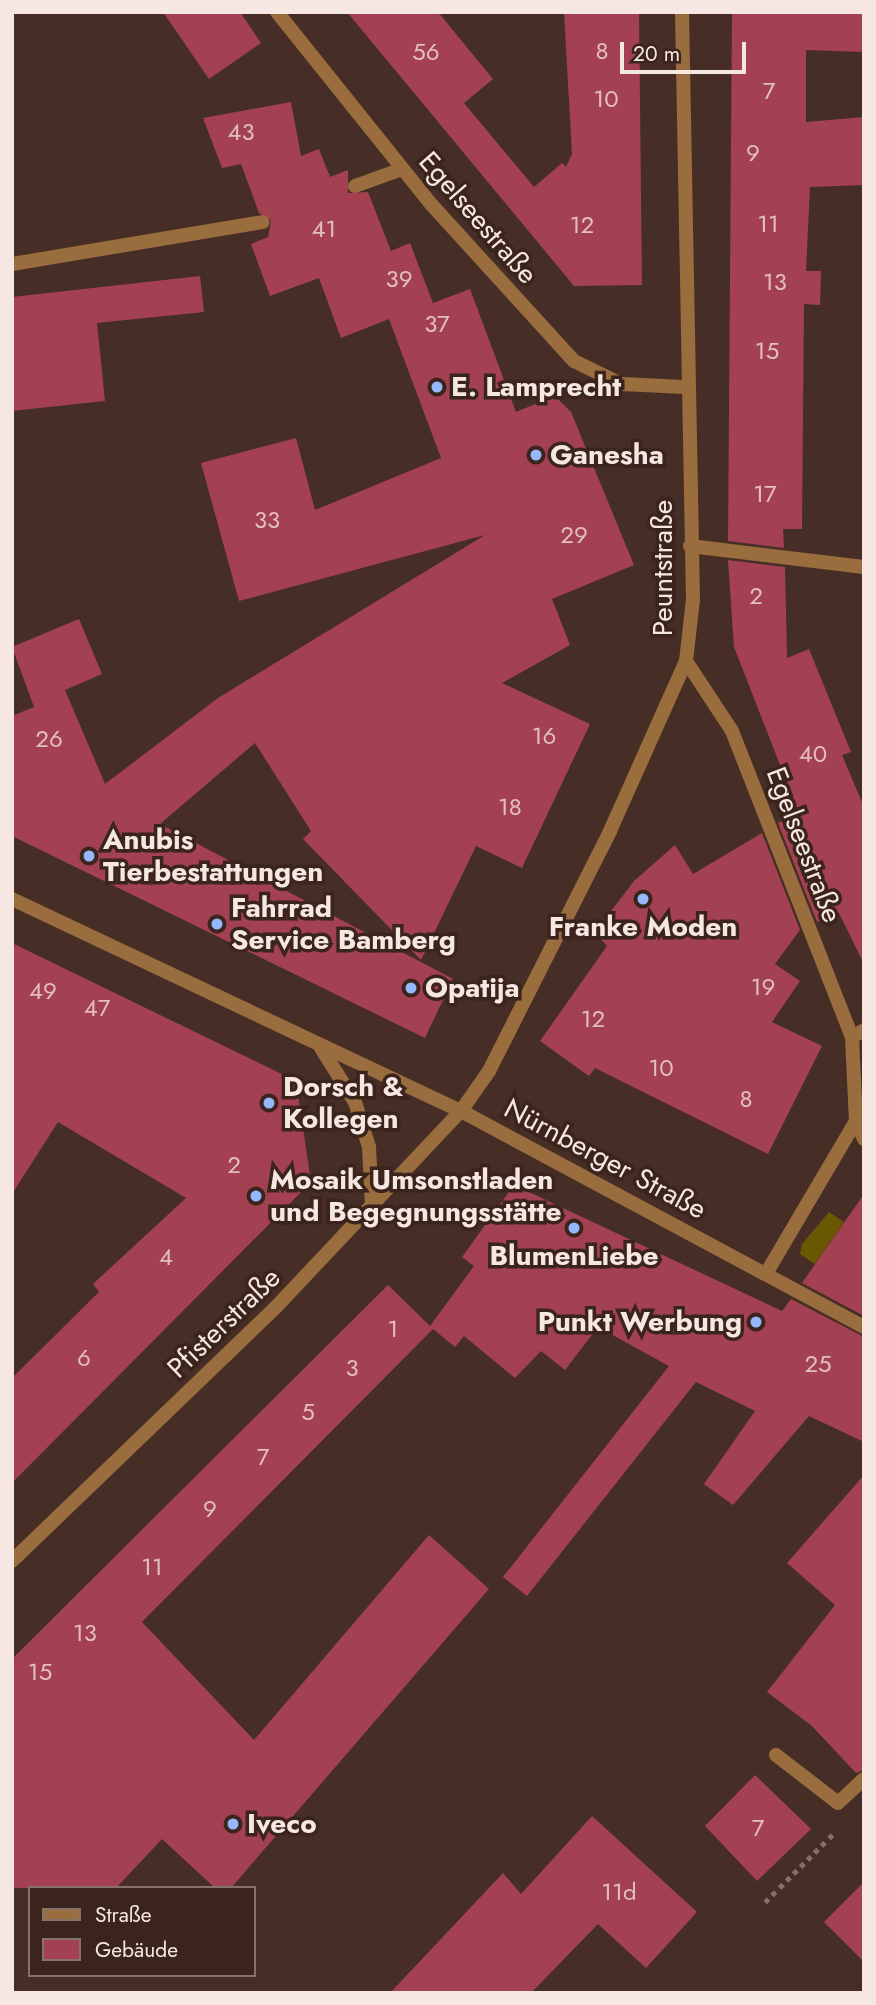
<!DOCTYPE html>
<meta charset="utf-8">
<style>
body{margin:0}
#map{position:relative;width:876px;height:2005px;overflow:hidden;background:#462e26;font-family:Jost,sans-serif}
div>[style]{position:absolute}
.green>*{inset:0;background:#6a5702}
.building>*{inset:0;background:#a34152}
.path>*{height:4.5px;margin-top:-2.25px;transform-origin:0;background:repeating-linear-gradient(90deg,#857069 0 5px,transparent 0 10px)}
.service>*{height:14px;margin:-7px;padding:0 7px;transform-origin:7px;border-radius:7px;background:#996d3d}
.minor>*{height:14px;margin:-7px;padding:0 7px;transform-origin:7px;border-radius:7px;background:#996d3d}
.tertiary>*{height:14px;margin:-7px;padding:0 7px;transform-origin:7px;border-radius:7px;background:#996d3d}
.dots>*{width:19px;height:19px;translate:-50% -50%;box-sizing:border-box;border:4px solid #3b241c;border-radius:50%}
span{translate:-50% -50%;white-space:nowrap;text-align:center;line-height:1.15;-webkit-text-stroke:7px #3b241c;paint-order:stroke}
.number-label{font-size:24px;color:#e2bebe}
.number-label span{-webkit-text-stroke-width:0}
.street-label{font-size:28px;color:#f7e7e2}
.poi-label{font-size:28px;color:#f7e7e2;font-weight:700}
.left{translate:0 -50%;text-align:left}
.right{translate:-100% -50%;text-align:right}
.frame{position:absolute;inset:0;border:14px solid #f7e7e2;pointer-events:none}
.legend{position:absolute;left:28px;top:1886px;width:228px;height:91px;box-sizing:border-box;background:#3b241c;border:2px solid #86726b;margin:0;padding:9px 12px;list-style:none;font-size:21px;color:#f7e7e2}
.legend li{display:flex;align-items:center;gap:14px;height:35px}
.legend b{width:35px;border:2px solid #86726b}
.scale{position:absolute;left:620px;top:42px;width:126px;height:32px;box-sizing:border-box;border:4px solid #f7e7e2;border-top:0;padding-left:9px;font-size:21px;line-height:24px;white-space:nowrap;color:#f7e7e2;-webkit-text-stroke:5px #3b241c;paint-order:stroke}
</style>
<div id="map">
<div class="green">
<i style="clip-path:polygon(829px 1212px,844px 1222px,815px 1264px,800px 1254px,802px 1244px)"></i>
</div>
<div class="building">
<i style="clip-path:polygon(163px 12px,240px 12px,261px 43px,209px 79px)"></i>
<i style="clip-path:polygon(347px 12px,438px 12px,493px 79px,464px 103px,534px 187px,562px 163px,566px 167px,572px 154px,564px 12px,639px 12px,642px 285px,574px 286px)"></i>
<i style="clip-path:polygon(732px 12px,864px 12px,864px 52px,806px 50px,806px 122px,864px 117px,864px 185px,810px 187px,806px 271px,821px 271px,820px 305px,804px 304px,802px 529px,783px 529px,784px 548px,728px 541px)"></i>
<i style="clip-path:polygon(291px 102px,301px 156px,319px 149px,330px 177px,348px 170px,348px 193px,368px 192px,391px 251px,410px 243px,433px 303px,470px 289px,516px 412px,555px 396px,571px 412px,634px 565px,552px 599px,570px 645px,502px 683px,590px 724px,522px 868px,476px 846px,421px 960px,303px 839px,311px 831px,255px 743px,160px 824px,453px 979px,425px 1038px,12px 836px,12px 716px,34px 707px,12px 647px,79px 619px,102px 674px,65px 690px,105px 784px,218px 698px,485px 535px,239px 601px,201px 463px,296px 438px,315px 510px,441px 458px,389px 319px,341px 338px,319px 278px,270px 296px,251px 244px,268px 237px,271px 220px,259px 213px,241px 164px,222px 168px,203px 118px)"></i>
<i style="clip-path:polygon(200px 276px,204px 312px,97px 323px,105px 401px,12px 411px,12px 297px)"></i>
<i style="clip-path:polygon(728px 560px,785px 567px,787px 658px,809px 649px,851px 752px,842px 755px,864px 807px,864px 964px,839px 913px,817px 922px,778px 823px,798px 811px,734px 647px)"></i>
<i style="clip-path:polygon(762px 833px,800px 930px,775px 964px,800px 981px,772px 1022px,822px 1046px,768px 1154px,595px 1068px,589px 1076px,540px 1041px,607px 946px,595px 932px,634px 881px,675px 845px,693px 874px)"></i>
<i style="clip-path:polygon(12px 943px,296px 1081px,311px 1182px,12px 1483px,12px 1378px,99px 1292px,93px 1284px,186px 1198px,58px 1122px,12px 1194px)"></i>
<i style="clip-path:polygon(514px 1185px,782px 1311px,791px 1299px,864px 1337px,864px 1442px,809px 1416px,733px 1505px,704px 1484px,755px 1411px,696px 1382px,527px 1596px,503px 1577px,669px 1366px,598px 1327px,565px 1370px,541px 1351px,515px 1378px,464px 1336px,455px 1347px,433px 1329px,142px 1622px,254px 1740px,429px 1535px,489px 1589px,231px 1888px,215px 1888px,162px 1839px,116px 1888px,12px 1888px,12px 1659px,388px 1285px,430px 1326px,474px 1266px,462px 1257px)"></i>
<i style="clip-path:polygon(864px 1194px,864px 1316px,802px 1283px)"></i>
<i style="clip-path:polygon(864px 1475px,864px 1770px,856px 1773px,812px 1726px,767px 1692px,835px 1605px,787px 1563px)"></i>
<i style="clip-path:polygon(755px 1775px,811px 1829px,757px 1881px,705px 1826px)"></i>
<i style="clip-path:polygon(592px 1816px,697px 1912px,646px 1968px,598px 1924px,531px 1993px,390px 1993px,503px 1873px,521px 1894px)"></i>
<i style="clip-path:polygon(864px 1882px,864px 1962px,824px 1922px)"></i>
</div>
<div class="path">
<i style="left:765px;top:1902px;width:100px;rotate:-45deg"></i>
</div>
<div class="service">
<i style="left:355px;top:186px;width:50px;rotate:-19.9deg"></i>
<i style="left:12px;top:264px;width:254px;rotate:-9.5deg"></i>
<i style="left:776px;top:1755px;width:78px;rotate:37.7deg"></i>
<i style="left:838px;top:1803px;width:35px;rotate:-43deg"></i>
</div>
<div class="minor">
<i style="left:277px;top:12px;width:246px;rotate:51.3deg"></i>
<i style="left:431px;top:204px;width:212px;rotate:47.7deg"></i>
<i style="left:574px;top:361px;width:52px;rotate:26.1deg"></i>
<i style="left:621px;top:384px;width:64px;rotate:2.7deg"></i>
<i style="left:690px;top:546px;width:175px;rotate:6.9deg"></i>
<i style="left:686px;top:661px;width:84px;rotate:56.7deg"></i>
<i style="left:732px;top:731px;width:329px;rotate:68.6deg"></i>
<i style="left:852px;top:1037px;width:84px;rotate:87.3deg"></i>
<i style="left:856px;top:1121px;width:20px;rotate:66deg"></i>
<i style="left:852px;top:1037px;width:14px;rotate:-30deg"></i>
<i style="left:767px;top:1272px;width:175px;rotate:-59.5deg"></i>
</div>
<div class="tertiary">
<i style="left:12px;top:899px;width:497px;rotate:25.3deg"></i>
<i style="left:461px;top:1111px;width:457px;rotate:28.2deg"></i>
<i style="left:321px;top:1048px;width:64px;rotate:57.8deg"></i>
<i style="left:355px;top:1102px;width:47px;rotate:72.7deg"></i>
<i style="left:369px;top:1147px;width:60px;rotate:87.1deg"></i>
<i style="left:12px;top:1561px;width:366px;rotate:-43.9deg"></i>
<i style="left:276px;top:1307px;width:270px;rotate:-46.7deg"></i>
<i style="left:461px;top:1111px;width:49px;rotate:-55deg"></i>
<i style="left:489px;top:1071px;width:269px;rotate:-63.2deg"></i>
<i style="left:610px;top:831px;width:186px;rotate:-65.9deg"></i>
<i style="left:686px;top:661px;width:61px;rotate:-83.5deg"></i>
<i style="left:693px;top:600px;width:588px;rotate:-91.07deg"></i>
</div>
<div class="dots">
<i style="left:437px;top:387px;background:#94b7fd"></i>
<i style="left:536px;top:455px;background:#94b7fd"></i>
<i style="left:89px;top:856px;background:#94b7fd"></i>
<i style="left:643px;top:899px;background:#94b7fd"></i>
<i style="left:217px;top:924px;background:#94b7fd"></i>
<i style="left:411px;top:988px;background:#94b7fd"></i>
<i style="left:269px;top:1103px;background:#94b7fd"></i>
<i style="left:256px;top:1196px;background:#94b7fd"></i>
<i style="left:574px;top:1228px;background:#94b7fd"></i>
<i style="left:756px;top:1322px;background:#94b7fd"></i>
<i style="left:233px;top:1824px;background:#94b7fd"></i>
</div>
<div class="number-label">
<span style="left:602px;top:51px">8</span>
<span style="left:426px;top:52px">56</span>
<span style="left:769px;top:91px">7</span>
<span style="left:606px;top:99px">10</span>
<span style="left:241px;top:132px">43</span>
<span style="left:753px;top:153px">9</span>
<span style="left:768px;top:224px">11</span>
<span style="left:582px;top:225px">12</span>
<span style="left:324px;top:229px">41</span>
<span style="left:399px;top:279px">39</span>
<span style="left:775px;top:282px">13</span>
<span style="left:437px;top:324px">37</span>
<span style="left:767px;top:351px">15</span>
<span style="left:765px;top:494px">17</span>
<span style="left:267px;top:520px">33</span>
<span style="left:574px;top:535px">29</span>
<span style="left:756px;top:596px">2</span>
<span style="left:544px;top:736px">16</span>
<span style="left:49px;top:739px">26</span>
<span style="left:813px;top:754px">40</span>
<span style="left:510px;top:807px">18</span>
<span style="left:763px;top:987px">19</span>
<span style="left:43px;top:991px">49</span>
<span style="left:97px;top:1008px">47</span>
<span style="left:593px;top:1019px">12</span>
<span style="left:661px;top:1068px">10</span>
<span style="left:746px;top:1099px">8</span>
<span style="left:234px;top:1165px">2</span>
<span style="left:166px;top:1257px">4</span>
<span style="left:393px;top:1329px">1</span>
<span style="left:84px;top:1358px">6</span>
<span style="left:818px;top:1364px">25</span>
<span style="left:352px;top:1368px">3</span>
<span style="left:308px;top:1412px">5</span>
<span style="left:263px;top:1457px">7</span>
<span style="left:210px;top:1509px">9</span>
<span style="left:152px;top:1567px">11</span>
<span style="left:85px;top:1633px">13</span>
<span style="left:40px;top:1672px">15</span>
<span style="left:758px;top:1828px">7</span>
<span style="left:619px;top:1892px">11d</span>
</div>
<div class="street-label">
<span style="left:478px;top:218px;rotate:49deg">Egelseestraße</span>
<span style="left:663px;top:568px;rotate:-90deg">Peuntstraße</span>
<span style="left:804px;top:845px;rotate:69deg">Egelseestraße</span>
<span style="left:605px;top:1159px;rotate:28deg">Nürnberger Straße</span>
<span style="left:224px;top:1323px;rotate:-44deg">Pfisterstraße</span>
</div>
<div class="poi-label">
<span class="left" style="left:451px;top:387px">E. Lamprecht</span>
<span class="left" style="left:550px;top:455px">Ganesha</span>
<span class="left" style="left:103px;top:856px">Anubis<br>Tierbestattungen</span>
<span class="left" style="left:231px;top:924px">Fahrrad<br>Service Bamberg</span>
<span style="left:643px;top:927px">Franke Moden</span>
<span class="left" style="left:425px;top:988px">Opatija</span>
<span class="left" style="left:283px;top:1103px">Dorsch &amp;<br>Kollegen</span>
<span class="left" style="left:270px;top:1196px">Mosaik Umsonstladen<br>und Begegnungsstätte</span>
<span style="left:574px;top:1256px">BlumenLiebe</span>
<span class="right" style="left:742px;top:1322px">Punkt Werbung</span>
<span class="left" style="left:247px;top:1824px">Iveco</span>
</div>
<div class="frame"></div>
<ul class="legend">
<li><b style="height:9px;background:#996d3d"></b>Straße</li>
<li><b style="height:19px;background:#a34152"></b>Gebäude</li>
</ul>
<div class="scale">20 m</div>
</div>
